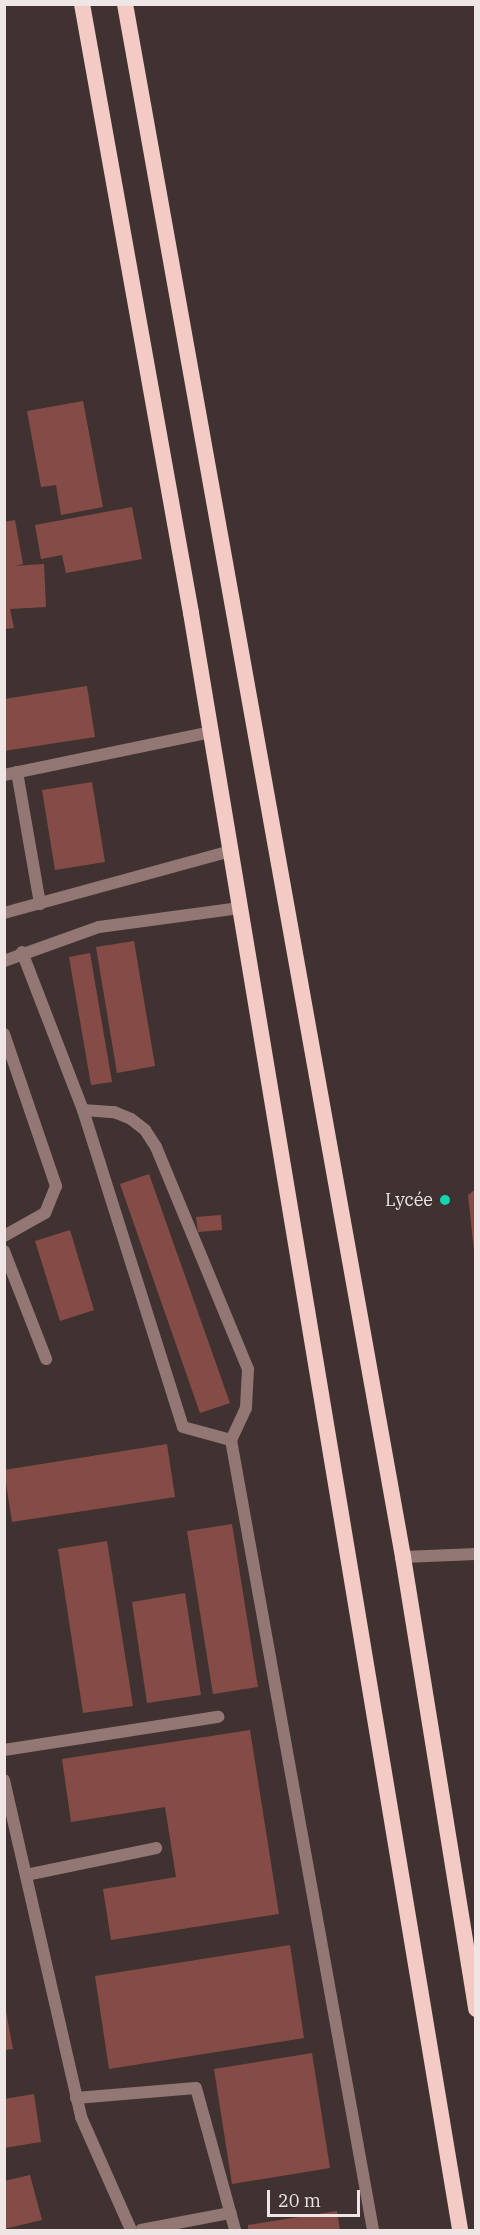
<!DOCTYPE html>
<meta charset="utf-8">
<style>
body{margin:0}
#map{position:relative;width:480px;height:2235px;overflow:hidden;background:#403230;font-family:"IBM Plex Serif",serif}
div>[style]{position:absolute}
.building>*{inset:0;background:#854c47}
.service>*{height:12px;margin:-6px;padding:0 6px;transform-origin:6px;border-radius:6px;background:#937774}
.tertiary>*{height:12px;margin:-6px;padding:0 6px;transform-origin:6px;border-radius:6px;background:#937774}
.trunk>*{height:16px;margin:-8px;padding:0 8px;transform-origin:8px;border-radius:8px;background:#f4cac5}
.dots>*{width:16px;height:16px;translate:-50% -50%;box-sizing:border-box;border:3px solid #403230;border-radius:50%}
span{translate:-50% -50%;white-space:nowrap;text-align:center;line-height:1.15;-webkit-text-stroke:4.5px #403230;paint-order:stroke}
.poi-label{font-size:18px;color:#efe5e4}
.right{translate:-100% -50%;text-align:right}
.frame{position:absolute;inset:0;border:6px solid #efe5e4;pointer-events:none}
.scale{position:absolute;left:267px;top:2190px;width:93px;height:27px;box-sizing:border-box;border:3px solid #efe5e4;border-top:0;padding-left:8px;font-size:18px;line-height:21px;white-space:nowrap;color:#efe5e4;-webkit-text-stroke:4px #403230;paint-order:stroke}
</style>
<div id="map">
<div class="building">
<i style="clip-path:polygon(83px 401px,103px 507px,61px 515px,56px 485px,41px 487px,27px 411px)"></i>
<i style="clip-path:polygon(132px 507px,142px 559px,66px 573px,62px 555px,41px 559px,35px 525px)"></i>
<i style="clip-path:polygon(15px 520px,23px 564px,14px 566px,44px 564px,46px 607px,10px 609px,14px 628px,4px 629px,4px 522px)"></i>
<i style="clip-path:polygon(87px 686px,95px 737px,4px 751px,4px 699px)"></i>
<i style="clip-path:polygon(92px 782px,105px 862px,55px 870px,42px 790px)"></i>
<i style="clip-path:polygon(134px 941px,155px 1066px,117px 1073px,96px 947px)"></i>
<i style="clip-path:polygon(90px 953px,112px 1082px,91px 1085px,69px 957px)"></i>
<i style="clip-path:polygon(149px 1174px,230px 1403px,200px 1413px,120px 1184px)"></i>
<i style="clip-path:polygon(476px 1189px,476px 1250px,474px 1251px,468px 1195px)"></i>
<i style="clip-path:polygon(221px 1215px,222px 1230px,198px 1232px,196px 1217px)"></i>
<i style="clip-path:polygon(70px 1230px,94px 1310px,60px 1321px,35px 1241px)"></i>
<i style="clip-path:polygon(167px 1444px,175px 1497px,12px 1522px,4px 1470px)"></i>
<i style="clip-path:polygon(232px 1524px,258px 1687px,213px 1694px,187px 1531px)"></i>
<i style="clip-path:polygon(107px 1541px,133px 1706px,83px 1713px,58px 1549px)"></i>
<i style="clip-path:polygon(185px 1593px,201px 1695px,147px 1703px,132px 1602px)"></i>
<i style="clip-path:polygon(250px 1730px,279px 1914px,111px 1940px,103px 1889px,176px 1877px,165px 1807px,71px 1822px,62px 1759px)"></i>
<i style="clip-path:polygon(290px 1945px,304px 2038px,109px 2069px,95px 1976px)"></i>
<i style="clip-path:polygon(5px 2006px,13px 2049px,5px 2050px)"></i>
<i style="clip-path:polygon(312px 2053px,330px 2168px,232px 2184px,214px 2069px)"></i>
<i style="clip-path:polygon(34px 2094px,41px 2142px,4px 2148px,4px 2099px)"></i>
<i style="clip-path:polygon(30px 2175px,42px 2220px,4px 2229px,4px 2181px)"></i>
<i style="clip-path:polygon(337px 2211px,340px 2230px,248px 2230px,248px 2225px)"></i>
</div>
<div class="service">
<i style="left:17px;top:772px;width:134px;rotate:80.1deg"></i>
<i style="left:4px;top:775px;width:211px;rotate:-11.7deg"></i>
<i style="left:4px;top:913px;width:234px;rotate:-15.3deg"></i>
<i style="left:22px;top:952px;width:169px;rotate:68.9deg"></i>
<i style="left:83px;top:1110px;width:332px;rotate:72.5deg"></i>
<i style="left:183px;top:1427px;width:50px;rotate:15.2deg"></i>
<i style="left:231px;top:1440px;width:803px;rotate:79.81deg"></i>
<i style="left:4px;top:961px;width:101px;rotate:-19.7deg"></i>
<i style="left:99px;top:927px;width:142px;rotate:-7.7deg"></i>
<i style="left:4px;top:1034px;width:161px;rotate:71.1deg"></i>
<i style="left:56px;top:1186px;width:29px;rotate:112deg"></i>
<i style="left:45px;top:1213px;width:47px;rotate:150.7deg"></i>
<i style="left:83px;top:1110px;width:31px;rotate:4deg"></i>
<i style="left:114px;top:1112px;width:18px;rotate:22deg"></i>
<i style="left:131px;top:1119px;width:18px;rotate:38deg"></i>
<i style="left:145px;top:1130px;width:20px;rotate:57deg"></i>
<i style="left:156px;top:1147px;width:240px;rotate:67.5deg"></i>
<i style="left:248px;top:1369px;width:39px;rotate:93deg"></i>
<i style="left:246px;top:1408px;width:35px;rotate:115deg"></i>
<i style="left:4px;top:1251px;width:116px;rotate:68.7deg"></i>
<i style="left:4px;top:1750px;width:217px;rotate:-8.8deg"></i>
<i style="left:4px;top:1780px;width:346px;rotate:77.1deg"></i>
<i style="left:81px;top:2117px;width:124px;rotate:66.1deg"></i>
<i style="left:26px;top:1875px;width:133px;rotate:-11.7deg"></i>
<i style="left:76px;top:2098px;width:120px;rotate:-4.8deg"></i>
<i style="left:196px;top:2088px;width:147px;rotate:74.6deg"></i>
<i style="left:141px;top:2230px;width:91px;rotate:-10.8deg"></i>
</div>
<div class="tertiary">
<i style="left:403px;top:1557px;width:73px;rotate:-2.4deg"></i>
</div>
<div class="trunk">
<i style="left:82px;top:4px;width:619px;rotate:79.85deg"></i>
<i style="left:191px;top:613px;width:1639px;rotate:80.55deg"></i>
<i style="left:125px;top:4px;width:1578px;rotate:79.85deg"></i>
<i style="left:403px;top:1557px;width:458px;rotate:80.8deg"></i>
</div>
<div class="dots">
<i style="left:445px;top:1200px;background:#12d5b4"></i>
</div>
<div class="poi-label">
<span class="right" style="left:433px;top:1200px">Lycée</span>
</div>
<div class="frame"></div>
<div class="scale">20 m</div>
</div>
